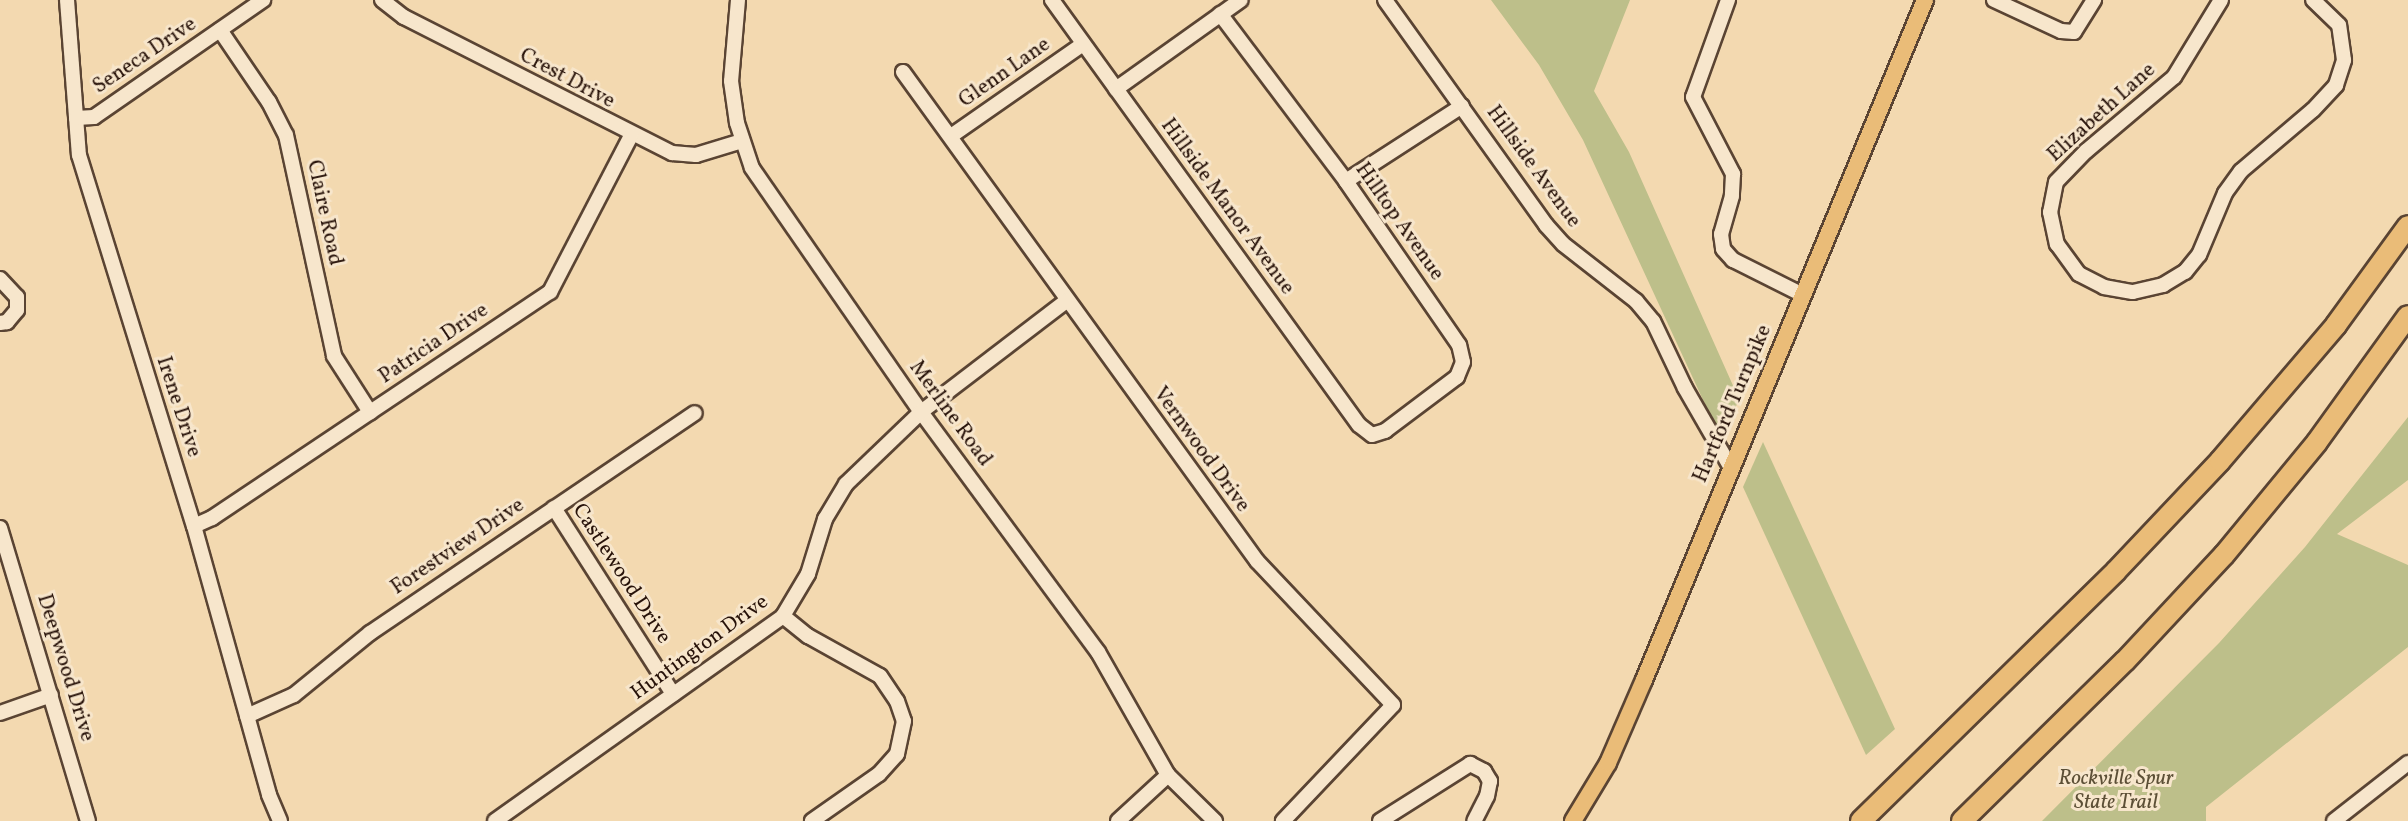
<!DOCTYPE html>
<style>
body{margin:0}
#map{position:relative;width:2408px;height:821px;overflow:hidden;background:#f3d9b0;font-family:Vollkorn,serif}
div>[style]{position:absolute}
.green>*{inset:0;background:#bdbf8a}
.roads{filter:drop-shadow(2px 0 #5a4433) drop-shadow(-2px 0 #5a4433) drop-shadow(0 2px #5a4433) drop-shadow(0 -2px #5a4433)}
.minor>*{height:14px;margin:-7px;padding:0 7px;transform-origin:7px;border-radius:7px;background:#f7e6cc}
.major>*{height:16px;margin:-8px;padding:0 8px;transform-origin:8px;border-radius:8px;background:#eabc78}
.highway>*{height:20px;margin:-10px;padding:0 10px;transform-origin:10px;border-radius:10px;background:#eabc78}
span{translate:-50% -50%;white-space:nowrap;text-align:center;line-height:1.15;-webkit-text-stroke:6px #f7e6cc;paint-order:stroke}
.street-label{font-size:21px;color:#271209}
.park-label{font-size:21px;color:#5c4f36;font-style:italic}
</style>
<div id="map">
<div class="green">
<i style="clip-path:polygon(1491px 0,1630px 0,1594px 91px,1629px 152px,1739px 399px,1722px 441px,1583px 140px,1539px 65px)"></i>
<i style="clip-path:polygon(2408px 417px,2408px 480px,2337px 534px,2408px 565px,2408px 647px,2206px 807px,2206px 821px,2042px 821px,2219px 643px,2305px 547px)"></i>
<i style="clip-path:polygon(1763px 442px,1895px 729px,1866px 755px,1743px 487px)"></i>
</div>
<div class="roads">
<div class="minor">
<i style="left:67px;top:0;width:155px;rotate:85.6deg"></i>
<i style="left:79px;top:155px;width:388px;rotate:72.8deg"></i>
<i style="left:194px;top:526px;width:279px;rotate:74.4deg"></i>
<i style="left:269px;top:795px;width:28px;rotate:67deg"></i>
<i style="left:382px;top:0;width:28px;rotate:38deg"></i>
<i style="left:404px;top:17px;width:301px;rotate:26.9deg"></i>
<i style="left:672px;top:153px;width:24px;rotate:5deg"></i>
<i style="left:696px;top:155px;width:48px;rotate:-16.9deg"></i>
<i style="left:738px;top:0;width:81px;rotate:94.9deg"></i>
<i style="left:731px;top:81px;width:42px;rotate:81.9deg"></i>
<i style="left:737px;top:123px;width:47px;rotate:71.6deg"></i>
<i style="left:752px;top:168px;width:297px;rotate:55.3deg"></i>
<i style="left:921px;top:412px;width:298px;rotate:53.6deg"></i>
<i style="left:1098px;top:652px;width:142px;rotate:60.4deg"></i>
<i style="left:1168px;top:775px;width:66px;rotate:44.4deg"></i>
<i style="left:1052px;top:0;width:524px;rotate:54.16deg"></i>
<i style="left:1359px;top:425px;width:16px;rotate:38deg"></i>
<i style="left:1372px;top:435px;width:14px;rotate:-17deg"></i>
<i style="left:1385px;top:431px;width:90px;rotate:-36.9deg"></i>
<i style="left:1457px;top:377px;width:16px;rotate:-68deg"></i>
<i style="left:1463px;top:362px;width:17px;rotate:-103deg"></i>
<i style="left:1459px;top:345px;width:199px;rotate:-124.6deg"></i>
<i style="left:1346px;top:181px;width:209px;rotate:-127deg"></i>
<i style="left:1385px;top:0;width:277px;rotate:54.4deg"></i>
<i style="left:1546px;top:225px;width:25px;rotate:48deg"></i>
<i style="left:1563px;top:244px;width:93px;rotate:38deg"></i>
<i style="left:1636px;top:301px;width:26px;rotate:50deg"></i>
<i style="left:1653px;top:321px;width:74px;rotate:64.5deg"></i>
<i style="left:1685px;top:388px;width:92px;rotate:60.1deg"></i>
<i style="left:1728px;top:0;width:103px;rotate:109.8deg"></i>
<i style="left:1693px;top:97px;width:87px;rotate:62.5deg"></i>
<i style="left:1733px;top:174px;width:22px;rotate:93deg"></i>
<i style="left:1732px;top:196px;width:40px;rotate:106deg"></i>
<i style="left:1721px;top:234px;width:15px;rotate:82deg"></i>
<i style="left:1723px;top:249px;width:15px;rotate:48deg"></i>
<i style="left:1733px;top:260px;width:78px;rotate:26.6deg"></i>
<i style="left:1994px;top:0;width:74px;rotate:24.8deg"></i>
<i style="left:2061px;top:31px;width:13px;rotate:4deg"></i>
<i style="left:2074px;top:32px;width:38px;rotate:-58deg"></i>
<i style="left:2221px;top:0;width:90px;rotate:121.4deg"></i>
<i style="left:2174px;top:77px;width:115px;rotate:139.9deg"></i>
<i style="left:2086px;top:151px;width:43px;rotate:134.1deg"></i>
<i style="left:2056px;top:182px;width:31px;rotate:101deg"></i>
<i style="left:2050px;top:212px;width:33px;rotate:78deg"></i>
<i style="left:2057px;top:244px;width:37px;rotate:54deg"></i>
<i style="left:2079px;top:274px;width:28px;rotate:27deg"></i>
<i style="left:2104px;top:287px;width:29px;rotate:10deg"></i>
<i style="left:2133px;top:292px;width:31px;rotate:-13deg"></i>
<i style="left:2163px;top:285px;width:26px;rotate:-31deg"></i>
<i style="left:2185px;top:272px;width:22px;rotate:-51deg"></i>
<i style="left:2199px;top:255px;width:67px;rotate:-67.2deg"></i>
<i style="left:2225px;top:193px;width:27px;rotate:-54deg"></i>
<i style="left:2241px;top:171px;width:94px;rotate:-40.3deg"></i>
<i style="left:2313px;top:110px;width:34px;rotate:-47deg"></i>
<i style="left:2336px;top:85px;width:26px;rotate:-72deg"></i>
<i style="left:2344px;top:60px;width:35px;rotate:-98deg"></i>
<i style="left:2339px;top:25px;width:36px;rotate:-136deg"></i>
<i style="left:220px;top:30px;width:87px;rotate:55.8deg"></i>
<i style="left:269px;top:102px;width:37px;rotate:63deg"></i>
<i style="left:286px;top:135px;width:226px;rotate:77.7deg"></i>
<i style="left:334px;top:356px;width:67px;rotate:57.3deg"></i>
<i style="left:903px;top:72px;width:604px;rotate:54.1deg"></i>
<i style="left:1257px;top:561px;width:198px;rotate:46.6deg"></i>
<i style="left:1393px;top:705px;width:160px;rotate:133.5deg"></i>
<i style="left:1116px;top:89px;width:153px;rotate:-35.5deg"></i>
<i style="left:76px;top:118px;width:18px;rotate:-3deg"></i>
<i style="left:94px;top:117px;width:206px;rotate:-34.7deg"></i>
<i style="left:951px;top:136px;width:161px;rotate:-34.9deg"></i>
<i style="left:1346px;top:181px;width:138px;rotate:-32.9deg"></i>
<i style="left:0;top:279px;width:25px;rotate:47deg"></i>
<i style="left:17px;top:297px;width:13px;rotate:90deg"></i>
<i style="left:17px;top:310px;width:16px;rotate:130deg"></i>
<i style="left:7px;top:322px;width:7px;rotate:172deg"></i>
<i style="left:554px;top:508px;width:221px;rotate:57.4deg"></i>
<i style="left:194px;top:526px;width:20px;rotate:-24deg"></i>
<i style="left:212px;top:518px;width:407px;rotate:-33.8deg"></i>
<i style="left:550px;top:292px;width:176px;rotate:-62.6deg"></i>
<i style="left:0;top:528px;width:306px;rotate:73.3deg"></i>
<i style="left:783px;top:616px;width:32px;rotate:39deg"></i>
<i style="left:808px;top:636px;width:82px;rotate:29.1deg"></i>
<i style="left:880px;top:676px;width:30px;rotate:56deg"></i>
<i style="left:897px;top:701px;width:21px;rotate:71deg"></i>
<i style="left:904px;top:721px;width:34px;rotate:102deg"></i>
<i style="left:897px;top:754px;width:27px;rotate:132deg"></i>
<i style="left:879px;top:774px;width:82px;rotate:145deg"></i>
<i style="left:0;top:713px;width:54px;rotate:-19.4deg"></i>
<i style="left:247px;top:716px;width:51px;rotate:-24.1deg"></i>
<i style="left:294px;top:695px;width:98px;rotate:-39.2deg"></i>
<i style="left:370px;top:633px;width:392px;rotate:-34.1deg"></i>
<i style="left:495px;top:821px;width:354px;rotate:-35.4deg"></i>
<i style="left:783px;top:616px;width:49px;rotate:-59.2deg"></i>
<i style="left:808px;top:574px;width:58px;rotate:-72.8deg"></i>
<i style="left:825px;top:519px;width:41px;rotate:-59deg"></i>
<i style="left:846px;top:484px;width:104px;rotate:-43.8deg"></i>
<i style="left:921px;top:412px;width:183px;rotate:-37.4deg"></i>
<i style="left:1118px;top:821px;width:68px;rotate:-42.6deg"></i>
<i style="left:1380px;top:821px;width:107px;rotate:-32.3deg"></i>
<i style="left:1470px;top:764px;width:16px;rotate:27deg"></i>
<i style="left:1484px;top:771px;width:12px;rotate:59deg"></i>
<i style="left:1490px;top:781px;width:15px;rotate:101deg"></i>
<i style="left:1487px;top:796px;width:28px;rotate:117deg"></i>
<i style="left:2334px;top:821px;width:94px;rotate:-38.1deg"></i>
</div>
<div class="major">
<i style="left:1573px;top:821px;width:68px;rotate:-58.9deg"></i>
<i style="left:1608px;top:763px;width:90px;rotate:-66.6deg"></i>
<i style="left:1644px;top:680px;width:736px;rotate:-67.55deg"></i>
</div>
<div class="highway">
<i style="left:1861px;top:821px;width:357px;rotate:-44.4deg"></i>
<i style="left:2116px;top:571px;width:151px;rotate:-46.6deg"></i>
<i style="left:2220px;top:461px;width:179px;rotate:-49.5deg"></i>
<i style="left:2336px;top:325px;width:122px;rotate:-54deg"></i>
<i style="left:1962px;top:821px;width:228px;rotate:-44.5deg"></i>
<i style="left:2125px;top:661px;width:145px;rotate:-47deg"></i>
<i style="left:2224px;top:555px;width:146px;rotate:-50.5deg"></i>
<i style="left:2317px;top:442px;width:155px;rotate:-54.2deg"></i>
</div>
</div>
<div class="street-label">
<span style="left:145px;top:56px;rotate:-34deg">Seneca Drive</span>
<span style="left:1005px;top:73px;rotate:-35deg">Glenn Lane</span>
<span style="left:567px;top:79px;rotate:28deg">Crest Drive</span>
<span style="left:2102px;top:113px;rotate:-42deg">Elizabeth Lane</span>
<span style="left:1533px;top:167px;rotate:54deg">Hillside Avenue</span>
<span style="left:1227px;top:207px;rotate:54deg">Hillside Manor Avenue</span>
<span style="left:324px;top:213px;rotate:78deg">Claire Road</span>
<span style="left:1399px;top:222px;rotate:55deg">Hilltop Avenue</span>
<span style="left:434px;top:344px;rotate:-34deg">Patricia Drive</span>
<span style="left:1733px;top:404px;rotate:-67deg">Hartford Turnpike</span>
<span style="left:178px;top:407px;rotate:72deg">Irene Drive</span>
<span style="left:950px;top:414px;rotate:54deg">Merline Road</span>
<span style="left:1201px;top:450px;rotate:54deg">Vernwood Drive</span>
<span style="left:458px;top:547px;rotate:-34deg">Forestview Drive</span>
<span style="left:621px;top:574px;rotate:57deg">Castlewood Drive</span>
<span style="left:700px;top:648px;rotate:-36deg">Huntington Drive</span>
<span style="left:65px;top:668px;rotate:73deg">Deepwood Drive</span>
</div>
<div class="park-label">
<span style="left:2116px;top:791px">Rockville Spur<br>State Trail</span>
</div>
</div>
